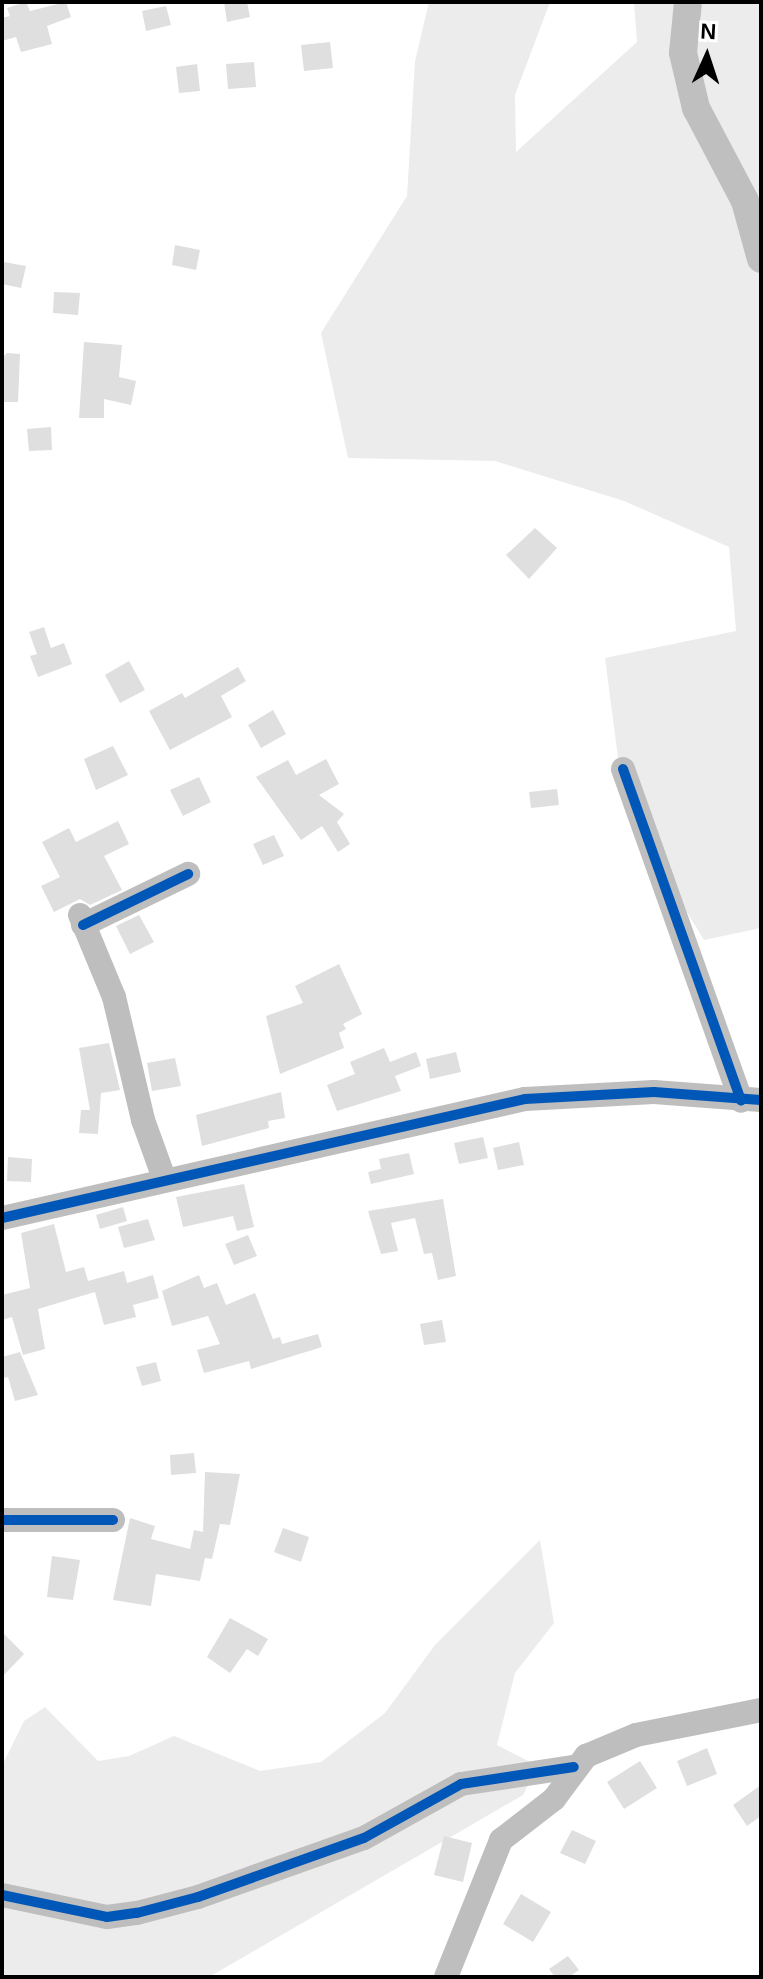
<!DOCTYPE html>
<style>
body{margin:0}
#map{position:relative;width:763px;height:1979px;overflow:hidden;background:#fff;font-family:Arial,sans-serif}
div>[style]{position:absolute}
.green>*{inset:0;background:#ececec}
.river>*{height:28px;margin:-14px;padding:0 14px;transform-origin:14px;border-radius:14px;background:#bfbfbf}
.building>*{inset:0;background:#dfdfdf}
.minor>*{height:24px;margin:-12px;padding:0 12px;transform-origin:12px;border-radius:12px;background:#bebebe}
.cycleway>*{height:10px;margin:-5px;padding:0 5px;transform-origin:5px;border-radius:5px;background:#0057b8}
span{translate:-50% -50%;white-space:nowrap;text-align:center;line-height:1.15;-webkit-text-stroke:6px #fff;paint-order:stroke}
.frame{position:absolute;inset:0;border:4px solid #000;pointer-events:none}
.north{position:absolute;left:667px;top:16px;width:80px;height:80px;-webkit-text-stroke:6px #fff;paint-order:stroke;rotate:3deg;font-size:22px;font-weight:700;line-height:32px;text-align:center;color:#000}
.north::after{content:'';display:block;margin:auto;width:28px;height:36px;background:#000;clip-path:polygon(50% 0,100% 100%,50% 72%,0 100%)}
</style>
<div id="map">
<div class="green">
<i style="clip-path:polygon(429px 2px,550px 2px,515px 95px,516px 152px,637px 42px,634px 2px,761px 2px,761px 928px,704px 940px,625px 811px,605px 658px,736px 631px,729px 547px,624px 501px,495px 461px,348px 458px,321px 333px,407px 196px,415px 61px)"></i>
<i style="clip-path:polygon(540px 1540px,554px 1623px,515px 1673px,497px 1745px,538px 1766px,523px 1795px,209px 1977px,2px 1977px,2px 1766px,24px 1721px,45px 1707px,98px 1761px,129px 1756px,174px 1736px,260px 1771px,321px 1762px,385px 1713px,435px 1645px)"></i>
</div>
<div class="river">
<i style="left:688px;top:2px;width:51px;rotate:95.6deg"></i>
<i style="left:683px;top:53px;width:57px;rotate:76.7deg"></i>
<i style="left:696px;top:108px;width:105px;rotate:62.2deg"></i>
<i style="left:745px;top:201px;width:60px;rotate:74.6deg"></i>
</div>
<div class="building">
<i style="clip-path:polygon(26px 2px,30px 11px,66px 2px,71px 17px,47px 26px,52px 44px,21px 52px,16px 37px,2px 41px,2px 18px,10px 16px,7px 8px)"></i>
<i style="clip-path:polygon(224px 2px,247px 2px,250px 17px,227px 22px)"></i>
<i style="clip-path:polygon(166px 6px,171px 25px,146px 31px,142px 11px)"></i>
<i style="clip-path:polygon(330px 42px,333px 68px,304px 71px,301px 45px)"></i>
<i style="clip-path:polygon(254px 62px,256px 87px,228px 89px,226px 64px)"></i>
<i style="clip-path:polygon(197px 64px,200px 91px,179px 93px,176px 67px)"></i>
<i style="clip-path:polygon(175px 245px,200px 250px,196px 270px,172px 265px)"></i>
<i style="clip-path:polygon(4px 262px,26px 266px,21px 288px,2px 284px)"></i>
<i style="clip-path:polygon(54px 292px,80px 293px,78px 315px,53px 313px)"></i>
<i style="clip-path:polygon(84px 342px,122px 345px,119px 377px,136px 381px,131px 405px,104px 399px,104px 418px,79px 418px)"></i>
<i style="clip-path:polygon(7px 353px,20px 354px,18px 402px,2px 402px,2px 358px)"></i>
<i style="clip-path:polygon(51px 427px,52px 450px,29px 451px,27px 429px)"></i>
<i style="clip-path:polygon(535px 528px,557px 548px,529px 579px,506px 555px)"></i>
<i style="clip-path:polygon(44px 627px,51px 648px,64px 643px,72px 664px,38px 677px,30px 656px,37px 654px,29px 632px)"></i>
<i style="clip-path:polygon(129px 661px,145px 690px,120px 703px,105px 675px)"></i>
<i style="clip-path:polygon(238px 667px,246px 681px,221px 696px,232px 717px,170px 750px,149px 711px,182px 693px,185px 698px)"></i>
<i style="clip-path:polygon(273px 710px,286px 734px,261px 748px,248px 725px)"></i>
<i style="clip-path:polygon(113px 746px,128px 775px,96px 790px,84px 759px)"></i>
<i style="clip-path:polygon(326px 759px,339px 784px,319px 795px,344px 814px,337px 822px,350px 844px,338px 852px,322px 826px,301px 840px,256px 777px,288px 760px,296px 775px)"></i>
<i style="clip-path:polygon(199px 777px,211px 802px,183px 816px,170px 790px)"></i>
<i style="clip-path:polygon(557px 789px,559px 805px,531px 808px,529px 792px)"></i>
<i style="clip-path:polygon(118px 821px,129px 844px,104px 856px,122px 890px,90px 905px,80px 899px,54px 912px,41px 886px,60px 877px,42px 842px,69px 828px,76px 842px)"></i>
<i style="clip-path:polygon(274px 835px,284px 856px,263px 865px,253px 844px)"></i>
<i style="clip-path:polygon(139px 915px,154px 942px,130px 954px,116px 926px)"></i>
<i style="clip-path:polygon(339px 964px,362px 1014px,343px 1024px,346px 1029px,339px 1033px,344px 1048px,280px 1074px,266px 1016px,303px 1003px,295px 986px)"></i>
<i style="clip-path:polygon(109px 1043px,120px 1090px,101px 1093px,98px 1134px,79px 1133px,81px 1110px,90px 1110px,79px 1048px)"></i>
<i style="clip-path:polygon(384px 1048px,390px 1062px,416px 1052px,421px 1066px,395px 1076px,401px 1091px,337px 1111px,327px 1085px,355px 1074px,350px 1062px)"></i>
<i style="clip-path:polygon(456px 1052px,461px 1072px,430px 1079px,426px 1059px)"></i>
<i style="clip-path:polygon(175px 1058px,181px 1086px,152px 1091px,147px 1063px)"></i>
<i style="clip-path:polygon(281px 1092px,285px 1118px,268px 1121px,269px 1128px,202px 1146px,196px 1115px)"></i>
<i style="clip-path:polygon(483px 1137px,488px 1158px,459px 1164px,454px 1143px)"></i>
<i style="clip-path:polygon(519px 1142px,524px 1165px,498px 1170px,493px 1148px)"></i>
<i style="clip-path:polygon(409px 1153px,414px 1174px,371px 1184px,368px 1172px,381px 1169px,379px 1159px)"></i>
<i style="clip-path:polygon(8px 1157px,32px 1159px,31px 1182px,7px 1181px)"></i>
<i style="clip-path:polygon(244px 1184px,254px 1227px,237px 1231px,233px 1216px,183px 1227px,176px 1197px)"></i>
<i style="clip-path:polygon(443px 1199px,456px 1276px,438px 1280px,432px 1253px,424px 1254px,415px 1218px,391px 1223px,398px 1251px,381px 1254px,368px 1211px)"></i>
<i style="clip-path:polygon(123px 1207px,127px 1221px,100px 1229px,96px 1215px)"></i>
<i style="clip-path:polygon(148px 1219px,155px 1240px,124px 1248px,118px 1227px)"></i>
<i style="clip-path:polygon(54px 1224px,66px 1272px,84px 1267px,88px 1281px,124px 1271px,127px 1283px,153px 1275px,159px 1298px,133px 1305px,136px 1317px,104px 1325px,95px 1292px,38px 1309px,45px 1349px,23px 1355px,12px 1317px,2px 1320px,2px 1295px,30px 1288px,21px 1233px)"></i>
<i style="clip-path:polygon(248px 1235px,257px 1256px,234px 1265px,225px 1244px)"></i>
<i style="clip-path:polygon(199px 1275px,204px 1288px,217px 1283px,226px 1305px,255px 1293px,273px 1339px,280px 1337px,282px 1344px,318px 1334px,322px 1347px,251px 1369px,249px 1361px,204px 1373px,197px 1350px,220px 1344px,208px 1316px,172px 1326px,162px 1291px)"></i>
<i style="clip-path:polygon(442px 1320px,446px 1342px,424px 1345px,420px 1324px)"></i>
<i style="clip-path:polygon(20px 1352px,38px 1395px,15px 1401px,8px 1377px,2px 1378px,2px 1357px)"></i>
<i style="clip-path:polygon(156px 1362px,161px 1381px,142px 1386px,136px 1367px)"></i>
<i style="clip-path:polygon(194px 1453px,196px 1473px,171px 1475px,170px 1455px)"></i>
<i style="clip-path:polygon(205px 1472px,240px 1474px,230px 1525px,220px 1524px,212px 1559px,205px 1558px,200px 1581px,156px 1574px,151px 1606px,113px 1600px,130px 1518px,155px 1526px,151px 1539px,190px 1549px,194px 1530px,203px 1532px)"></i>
<i style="clip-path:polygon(283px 1528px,309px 1537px,301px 1562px,274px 1552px)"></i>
<i style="clip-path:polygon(52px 1556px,80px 1560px,73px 1600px,47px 1597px)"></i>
<i style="clip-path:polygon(230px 1618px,268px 1639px,258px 1656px,247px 1649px,230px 1673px,207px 1657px)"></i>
<i style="clip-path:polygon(2px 1632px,24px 1654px,2px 1677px)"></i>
<i style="clip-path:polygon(707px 1748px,717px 1774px,687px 1786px,677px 1761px)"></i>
<i style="clip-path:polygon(640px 1761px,657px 1788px,624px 1809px,607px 1782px)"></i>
<i style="clip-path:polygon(761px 1785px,761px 1816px,747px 1826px,733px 1805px)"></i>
<i style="clip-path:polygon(572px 1830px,596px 1841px,585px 1864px,560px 1853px)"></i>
<i style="clip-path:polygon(444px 1836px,472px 1843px,463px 1882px,434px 1875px)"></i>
<i style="clip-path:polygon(521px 1894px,551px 1912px,533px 1942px,503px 1924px)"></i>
<i style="clip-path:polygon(568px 1956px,579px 1970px,569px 1977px,555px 1977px,549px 1969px)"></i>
</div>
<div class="minor">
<i style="left:623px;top:769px;width:352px;rotate:70.4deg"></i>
<i style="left:80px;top:915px;width:89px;rotate:67.5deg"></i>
<i style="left:114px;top:997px;width:126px;rotate:76.7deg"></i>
<i style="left:143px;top:1120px;width:62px;rotate:70.1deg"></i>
<i style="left:83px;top:925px;width:117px;rotate:-25.9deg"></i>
<i style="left:2px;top:1218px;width:536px;rotate:-12.82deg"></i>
<i style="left:525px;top:1099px;width:129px;rotate:-3.1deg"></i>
<i style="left:654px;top:1092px;width:107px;rotate:4.3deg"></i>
<i style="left:2px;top:1520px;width:111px"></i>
<i style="left:2px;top:1895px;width:107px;rotate:11.8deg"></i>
<i style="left:107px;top:1917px;width:30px;rotate:-8deg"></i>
<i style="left:137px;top:1913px;width:63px;rotate:-14.7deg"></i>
<i style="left:198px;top:1897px;width:176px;rotate:-19.6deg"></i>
<i style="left:364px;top:1838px;width:111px;rotate:-29.1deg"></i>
<i style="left:461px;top:1784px;width:114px;rotate:-8.6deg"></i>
<i style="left:446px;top:1977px;width:148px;rotate:-68.1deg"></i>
<i style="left:501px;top:1840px;width:67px;rotate:-37.7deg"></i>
<i style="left:554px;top:1799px;width:54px;rotate:-53.3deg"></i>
<i style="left:586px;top:1756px;width:54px;rotate:-22.8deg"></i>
<i style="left:636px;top:1735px;width:127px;rotate:-11.3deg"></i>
</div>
<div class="cycleway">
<i style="left:623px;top:769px;width:352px;rotate:70.4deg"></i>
<i style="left:83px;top:925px;width:117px;rotate:-25.9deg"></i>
<i style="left:2px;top:1218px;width:536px;rotate:-12.82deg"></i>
<i style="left:525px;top:1099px;width:129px;rotate:-3.1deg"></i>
<i style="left:654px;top:1092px;width:107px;rotate:4.3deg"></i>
<i style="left:2px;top:1520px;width:111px"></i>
<i style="left:2px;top:1895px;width:107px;rotate:11.8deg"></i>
<i style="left:107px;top:1917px;width:30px;rotate:-8deg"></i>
<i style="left:137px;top:1913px;width:63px;rotate:-14.7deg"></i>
<i style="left:198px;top:1897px;width:176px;rotate:-19.6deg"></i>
<i style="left:364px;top:1838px;width:111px;rotate:-29.1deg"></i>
<i style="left:461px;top:1784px;width:114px;rotate:-8.6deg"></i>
</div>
<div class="frame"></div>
<div class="north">N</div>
</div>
